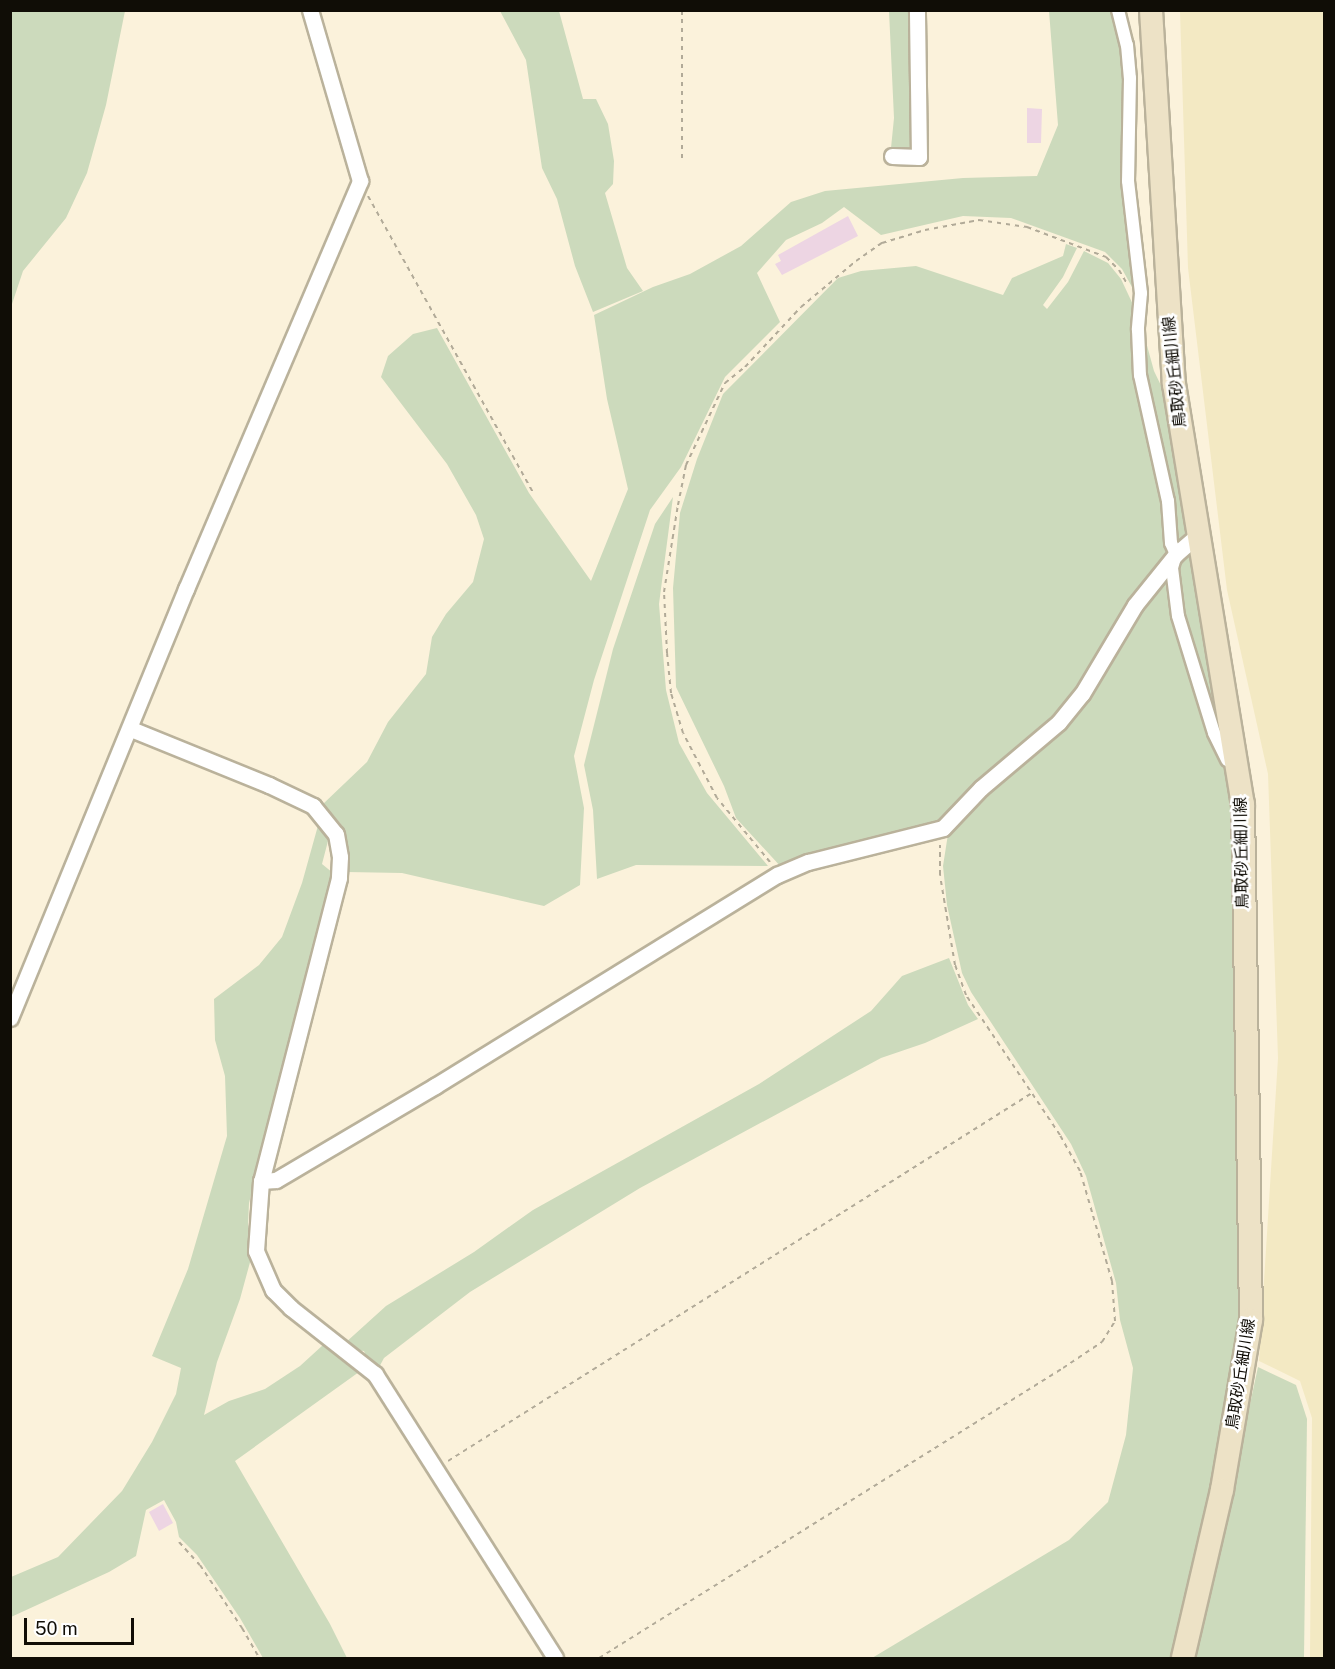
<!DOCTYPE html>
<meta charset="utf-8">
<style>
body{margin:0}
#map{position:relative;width:1335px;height:1669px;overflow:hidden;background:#fbf2db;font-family:"Public Sans","Noto Sans JP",sans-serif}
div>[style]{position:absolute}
.green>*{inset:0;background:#ccdabc}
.sand>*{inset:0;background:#f3e9c3}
.building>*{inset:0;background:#edd5e3}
.path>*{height:2px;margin-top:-1px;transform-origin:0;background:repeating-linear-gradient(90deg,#b1aa98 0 4.5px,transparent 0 9px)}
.roads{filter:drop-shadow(2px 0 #bab29b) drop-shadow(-2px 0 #bab29b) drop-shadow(0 2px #bab29b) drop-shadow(0 -2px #bab29b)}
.pedestrian>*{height:12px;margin:-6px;padding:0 6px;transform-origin:6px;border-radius:6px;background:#fff}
.minor>*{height:15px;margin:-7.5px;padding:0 7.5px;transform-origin:7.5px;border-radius:7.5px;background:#fff}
.secondary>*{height:22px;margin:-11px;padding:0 11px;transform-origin:11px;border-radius:11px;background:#ede2c6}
span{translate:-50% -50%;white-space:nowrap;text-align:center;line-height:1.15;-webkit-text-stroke:5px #fff;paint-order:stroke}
.street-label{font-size:16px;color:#100d06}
.frame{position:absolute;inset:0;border:12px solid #100d06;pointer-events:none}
.scale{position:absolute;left:24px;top:1618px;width:110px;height:27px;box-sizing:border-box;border:3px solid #100d06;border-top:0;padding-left:8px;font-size:18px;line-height:21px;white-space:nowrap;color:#100d06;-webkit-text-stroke:4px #fff;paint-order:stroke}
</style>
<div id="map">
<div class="green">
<i style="clip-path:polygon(11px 10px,125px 11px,106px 105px,87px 173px,66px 218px,23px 271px,11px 307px)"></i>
<i style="clip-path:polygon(500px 11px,559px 11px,583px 99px,596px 99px,608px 124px,614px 161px,613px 184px,605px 193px,627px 268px,643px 291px,593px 312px,575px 266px,557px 199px,542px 168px,526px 60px)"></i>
<i style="clip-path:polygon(889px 11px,913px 11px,911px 152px,891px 148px,894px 118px)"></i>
<i style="clip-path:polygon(1049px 11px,1116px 11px,1124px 43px,1138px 298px,1122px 269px,1105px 252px,1011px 218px,963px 216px,881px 235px,844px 207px,822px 223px,786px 240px,757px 273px,780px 322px,725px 377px,681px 467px,650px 510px,594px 680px,574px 756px,584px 808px,580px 885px,544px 906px,402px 873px,347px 872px,348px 853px,345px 834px,340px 823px,323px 804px,367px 762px,388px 722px,426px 674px,432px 637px,446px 614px,473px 582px,484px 539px,476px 515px,447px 464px,381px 377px,388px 356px,413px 334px,437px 328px,529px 493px,591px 581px,628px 489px,607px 399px,594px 315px,653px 287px,690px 274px,741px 246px,791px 202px,825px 191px,963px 178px,1037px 176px,1058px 125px)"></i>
<i style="clip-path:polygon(1066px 244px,1077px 248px,1063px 277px,1043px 305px,1047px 309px,1068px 282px,1084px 251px,1108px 263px,1121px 279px,1136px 311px,1153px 443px,1172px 552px,1064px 710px,939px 822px,782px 868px,736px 818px,724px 786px,676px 687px,673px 588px,680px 513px,697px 459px,723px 394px,838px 278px,861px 271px,916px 266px,1003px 295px,1012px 278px,1063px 256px)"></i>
<i style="clip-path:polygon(1140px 320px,1154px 371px,1168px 400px,1187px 531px,1175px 549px,1145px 384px)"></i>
<i style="clip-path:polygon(673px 497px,659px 604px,666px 690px,679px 743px,707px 793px,768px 866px,636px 865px,597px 879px,593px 810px,584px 765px,613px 649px,655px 524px)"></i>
<i style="clip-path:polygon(1190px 553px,1193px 556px,1225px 747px,1193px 667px,1174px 565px)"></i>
<i style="clip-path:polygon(1170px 569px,1227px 766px,1234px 824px,1244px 1292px,1237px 1364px,1177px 1658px,872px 1658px,1069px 1540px,1108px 1502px,1126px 1435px,1133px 1368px,1120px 1320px,1116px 1283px,1086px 1176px,1071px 1144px,971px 992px,962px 973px,947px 905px,943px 866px,948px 834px,955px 821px,1019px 761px,1112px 650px)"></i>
<i style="clip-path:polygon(319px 822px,328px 841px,322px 864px,333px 873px,249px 1203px,248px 1225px,252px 1255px,240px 1299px,217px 1362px,204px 1415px,229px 1401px,265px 1389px,300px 1366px,323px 1345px,359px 1372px,235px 1461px,330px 1624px,347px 1658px,263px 1658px,240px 1618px,197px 1555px,179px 1537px,176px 1522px,164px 1500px,146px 1510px,136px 1556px,109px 1572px,11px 1617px,11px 1577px,58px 1557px,122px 1491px,152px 1442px,176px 1394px,181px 1368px,152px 1356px,188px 1269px,227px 1136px,225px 1076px,215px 1040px,214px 999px,259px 965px,282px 937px,302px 883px)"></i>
<i style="clip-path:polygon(949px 958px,968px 1005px,978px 1019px,925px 1043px,881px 1058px,640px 1188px,470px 1292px,384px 1358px,377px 1371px,367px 1359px,364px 1351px,354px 1350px,344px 1344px,386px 1306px,474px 1252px,533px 1210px,759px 1084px,871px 1011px,902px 976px)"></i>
<i style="clip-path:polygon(1258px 1367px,1296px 1385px,1307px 1419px,1304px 1658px,1195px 1658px)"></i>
</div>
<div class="sand">
<i style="clip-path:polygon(1180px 11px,1324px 11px,1324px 1658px,1310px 1658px,1312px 1418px,1300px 1381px,1259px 1361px,1278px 1058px,1268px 774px,1227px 590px,1188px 268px)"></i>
</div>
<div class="building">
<i style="clip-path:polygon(1027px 108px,1042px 109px,1041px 143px,1027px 143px)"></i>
<i style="clip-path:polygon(848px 216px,858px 236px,782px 275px,775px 264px,781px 261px,778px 255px)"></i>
<i style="clip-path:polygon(163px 1504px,173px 1523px,159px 1531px,149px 1512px)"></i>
</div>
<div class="path">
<i style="left:682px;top:10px;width:152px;rotate:90deg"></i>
<i style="left:368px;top:196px;width:338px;rotate:60.9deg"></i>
<i style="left:770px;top:862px;width:83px;rotate:-129.6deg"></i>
<i style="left:717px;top:798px;width:73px;rotate:-117.6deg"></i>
<i style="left:683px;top:733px;width:42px;rotate:-106.7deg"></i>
<i style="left:671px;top:693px;width:40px;rotate:-95.7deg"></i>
<i style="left:667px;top:653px;width:61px;rotate:-92.8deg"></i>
<i style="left:664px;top:592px;width:88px;rotate:-80.9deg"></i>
<i style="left:678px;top:505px;width:41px;rotate:-78.7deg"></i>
<i style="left:686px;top:465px;width:91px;rotate:-64.6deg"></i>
<i style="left:725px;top:383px;width:26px;rotate:-39deg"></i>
<i style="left:745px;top:367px;width:82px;rotate:-47deg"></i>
<i style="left:801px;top:307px;width:72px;rotate:-39.9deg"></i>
<i style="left:856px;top:261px;width:32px;rotate:-35deg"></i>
<i style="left:882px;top:243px;width:45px;rotate:-16.8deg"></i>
<i style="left:925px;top:230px;width:55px;rotate:-10.5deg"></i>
<i style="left:979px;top:220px;width:49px;rotate:8.3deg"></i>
<i style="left:1027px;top:227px;width:85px;rotate:20.8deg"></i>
<i style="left:1106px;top:257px;width:18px;rotate:45deg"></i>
<i style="left:1119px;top:270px;width:14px;rotate:60deg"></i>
<i style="left:448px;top:1461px;width:690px;rotate:-32.22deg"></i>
<i style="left:179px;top:1542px;width:31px;rotate:48deg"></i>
<i style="left:200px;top:1565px;width:76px;rotate:56.3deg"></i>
<i style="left:242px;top:1628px;width:34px;rotate:60deg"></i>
<i style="left:599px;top:1658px;width:547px;rotate:-32.01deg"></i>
<i style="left:1063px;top:1368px;width:47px;rotate:-33.7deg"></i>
<i style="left:1102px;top:1342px;width:25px;rotate:-58deg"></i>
<i style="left:1115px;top:1321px;width:40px;rotate:-94.3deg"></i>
<i style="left:1112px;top:1281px;width:115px;rotate:-106.2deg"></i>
<i style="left:1080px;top:1171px;width:41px;rotate:-119.1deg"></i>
<i style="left:1060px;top:1135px;width:169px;rotate:-123.9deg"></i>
<i style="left:966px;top:995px;width:32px;rotate:-110deg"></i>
<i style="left:955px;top:965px;width:91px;rotate:-99.5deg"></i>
<i style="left:940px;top:875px;width:30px;rotate:-90deg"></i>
</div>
<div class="roads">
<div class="pedestrian">
<i style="left:1118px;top:10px;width:36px;rotate:76deg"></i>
<i style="left:1127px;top:45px;width:33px;rotate:85deg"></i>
<i style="left:1130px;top:78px;width:103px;rotate:91.1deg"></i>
<i style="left:1128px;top:181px;width:113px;rotate:83.4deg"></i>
<i style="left:1141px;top:293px;width:37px;rotate:95deg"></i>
<i style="left:1138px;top:330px;width:45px;rotate:87.5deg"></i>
<i style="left:1140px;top:375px;width:129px;rotate:77.5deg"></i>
<i style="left:1168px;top:501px;width:42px;rotate:85.9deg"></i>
<i style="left:1171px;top:543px;width:12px;rotate:66deg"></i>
<i style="left:1176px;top:554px;width:15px;rotate:106deg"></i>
<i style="left:1172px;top:568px;width:48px;rotate:82.9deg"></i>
<i style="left:1178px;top:616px;width:122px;rotate:72.9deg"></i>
<i style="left:1214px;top:733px;width:30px;rotate:64deg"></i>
</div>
<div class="minor">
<i style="left:892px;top:156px;width:27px;rotate:2deg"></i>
<i style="left:919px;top:157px;width:147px;rotate:-90.8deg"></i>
<i style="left:131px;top:729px;width:149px;rotate:22.1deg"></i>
<i style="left:269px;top:785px;width:49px;rotate:25.5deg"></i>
<i style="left:313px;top:806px;width:36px;rotate:51deg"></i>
<i style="left:336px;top:834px;width:23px;rotate:80deg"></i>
<i style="left:340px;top:857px;width:21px;rotate:93deg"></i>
<i style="left:339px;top:878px;width:313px;rotate:104.4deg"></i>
<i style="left:261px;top:1181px;width:15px;rotate:-4deg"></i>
<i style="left:276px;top:1180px;width:185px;rotate:-30.6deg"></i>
<i style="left:435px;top:1086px;width:402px;rotate:-31.7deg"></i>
<i style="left:777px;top:875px;width:34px;rotate:-23deg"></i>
<i style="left:808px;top:862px;width:139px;rotate:-14.1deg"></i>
<i style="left:943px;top:828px;width:55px;rotate:-46.5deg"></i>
<i style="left:981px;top:788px;width:102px;rotate:-40.2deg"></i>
<i style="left:1059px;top:722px;width:36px;rotate:-51deg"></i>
<i style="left:1082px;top:694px;width:104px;rotate:-59.2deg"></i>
<i style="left:1135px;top:605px;width:65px;rotate:-51.2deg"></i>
<i style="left:1176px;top:554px;width:28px;rotate:-41deg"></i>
<i style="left:10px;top:1018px;width:464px;rotate:-67.7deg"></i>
<i style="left:186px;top:589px;width:444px;rotate:-66.9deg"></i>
<i style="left:360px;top:181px;width:178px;rotate:-106.3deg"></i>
<i style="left:261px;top:1181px;width:70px;rotate:94.1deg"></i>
<i style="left:256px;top:1251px;width:43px;rotate:66.4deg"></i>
<i style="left:273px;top:1290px;width:25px;rotate:45deg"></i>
<i style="left:291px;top:1308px;width:107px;rotate:38.2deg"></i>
<i style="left:375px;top:1374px;width:336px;rotate:57.6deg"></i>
</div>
<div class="secondary">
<i style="left:1151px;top:10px;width:375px;rotate:86.5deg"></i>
<i style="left:1174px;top:384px;width:426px;rotate:80.7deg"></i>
<i style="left:1243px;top:804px;width:516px;rotate:89.11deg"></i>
<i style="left:1251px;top:1320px;width:172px;rotate:99.7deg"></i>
<i style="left:1222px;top:1490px;width:172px;rotate:103.1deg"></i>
</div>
</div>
<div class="street-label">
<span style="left:1175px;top:372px;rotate:-96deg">鳥取砂丘細川線</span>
<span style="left:1242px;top:853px;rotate:-91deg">鳥取砂丘細川線</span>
<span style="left:1241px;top:1374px;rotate:-81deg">鳥取砂丘細川線</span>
</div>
<div class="frame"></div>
<div class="scale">50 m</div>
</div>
